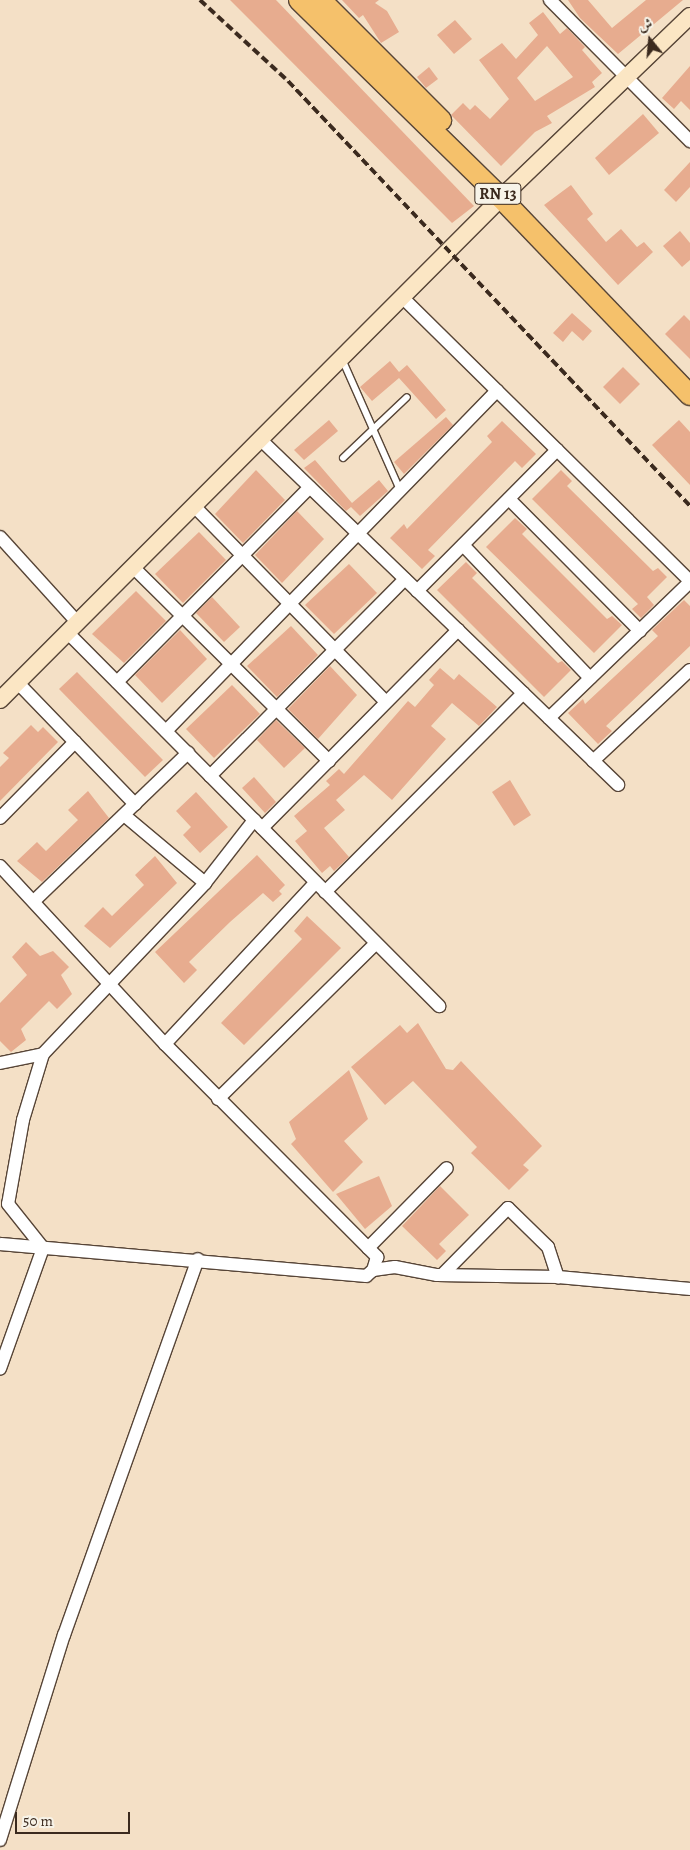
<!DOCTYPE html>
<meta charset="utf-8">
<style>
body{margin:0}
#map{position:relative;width:690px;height:1850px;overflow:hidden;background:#f4e0c6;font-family:Alegreya,Amiri,serif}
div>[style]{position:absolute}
.building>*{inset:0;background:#e7ac8f}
.roads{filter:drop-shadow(1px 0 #574537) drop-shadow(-1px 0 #574537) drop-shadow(0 1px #574537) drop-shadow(0 -1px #574537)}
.service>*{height:6px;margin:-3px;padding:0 3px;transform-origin:3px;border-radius:3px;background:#fff}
.minor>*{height:12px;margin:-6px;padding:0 6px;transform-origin:6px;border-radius:6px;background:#fff}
.secondary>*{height:16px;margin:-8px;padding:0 8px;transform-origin:8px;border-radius:8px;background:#fbe6c4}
.trunk>*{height:20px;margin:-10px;padding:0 10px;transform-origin:10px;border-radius:10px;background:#f5c16b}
.rail>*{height:4px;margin-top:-2px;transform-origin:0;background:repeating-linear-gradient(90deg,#3b2a1e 0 8px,transparent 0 12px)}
span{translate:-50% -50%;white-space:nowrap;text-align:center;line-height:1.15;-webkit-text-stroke:4px #f7f3e8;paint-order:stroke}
.shield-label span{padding:1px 4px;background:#f7f3e8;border:1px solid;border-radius:4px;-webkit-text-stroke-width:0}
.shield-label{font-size:16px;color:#3b2a1e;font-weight:700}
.north{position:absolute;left:625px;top:15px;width:50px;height:50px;-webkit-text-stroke:4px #f7f3e8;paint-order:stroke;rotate:343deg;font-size:14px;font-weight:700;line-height:20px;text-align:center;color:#3b2a1e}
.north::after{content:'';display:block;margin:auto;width:18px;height:22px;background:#3b2a1e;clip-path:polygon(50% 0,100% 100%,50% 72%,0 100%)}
.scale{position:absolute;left:15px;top:1812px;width:115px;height:22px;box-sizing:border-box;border:2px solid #3b2a1e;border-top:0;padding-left:6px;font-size:15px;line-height:18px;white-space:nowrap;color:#3b2a1e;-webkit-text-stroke:4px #f7f3e8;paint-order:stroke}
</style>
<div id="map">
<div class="building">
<i style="clip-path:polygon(230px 0,276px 0,474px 206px,452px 223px)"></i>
<i style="clip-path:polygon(342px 0,379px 0,375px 3px,387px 11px,399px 32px,381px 43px,363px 15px,359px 18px)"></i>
<i style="clip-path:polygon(568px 0,588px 0,612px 28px,646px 0,683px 0,618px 54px,580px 18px)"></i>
<i style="clip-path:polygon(evenodd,543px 12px,560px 34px,567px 28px,585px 47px,582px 50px,602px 73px,592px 82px,595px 87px,547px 116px,552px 123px,535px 132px,501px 166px,451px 115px,463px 103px,470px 110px,475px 105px,490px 119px,509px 99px,479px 60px,502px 43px,516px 59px,538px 35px,529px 23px,543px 12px,547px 46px,573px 77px,535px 101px,517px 78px,547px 46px)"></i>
<i style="clip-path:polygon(455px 20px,472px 39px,454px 54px,437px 35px)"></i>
<i style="clip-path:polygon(690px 66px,690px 110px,681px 101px,674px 109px,662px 98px)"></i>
<i style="clip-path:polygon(429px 67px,438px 79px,426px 88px,417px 77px)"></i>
<i style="clip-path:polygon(643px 114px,659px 133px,609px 175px,595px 158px)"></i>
<i style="clip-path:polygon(690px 162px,690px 187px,676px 202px,664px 190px)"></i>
<i style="clip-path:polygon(571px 185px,593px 214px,587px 219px,606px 242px,621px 229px,637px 247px,644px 242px,653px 252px,618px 285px,544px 205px)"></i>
<i style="clip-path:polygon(680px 231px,690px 243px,690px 260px,682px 267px,663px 246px)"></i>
<i style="clip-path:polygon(572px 313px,592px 331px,583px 341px,572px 331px,563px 342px,553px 333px)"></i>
<i style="clip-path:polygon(684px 315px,690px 321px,690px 359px,665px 334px)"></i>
<i style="clip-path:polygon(390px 361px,399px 372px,407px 365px,446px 410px,436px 419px,399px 378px,372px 401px,360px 387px)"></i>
<i style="clip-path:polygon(623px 367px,640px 384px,620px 404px,603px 387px)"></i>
<i style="clip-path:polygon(446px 417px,453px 425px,404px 474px,394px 462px)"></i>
<i style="clip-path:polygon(329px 420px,338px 431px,304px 460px,294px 450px)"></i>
<i style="clip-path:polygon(679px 420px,690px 432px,690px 485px,652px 445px)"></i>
<i style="clip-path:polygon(502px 421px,536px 454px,522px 468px,515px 461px,428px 550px,435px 556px,422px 569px,390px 538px,404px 524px,407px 529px,492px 442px,487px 436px)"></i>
<i style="clip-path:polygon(315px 460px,352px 503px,379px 480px,388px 491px,360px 516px,351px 507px,346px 511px,304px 468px)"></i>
<i style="clip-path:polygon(256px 470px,285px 500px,243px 543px,215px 514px)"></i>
<i style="clip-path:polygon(561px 470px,572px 481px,567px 486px,653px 571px,658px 568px,667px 577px,647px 597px,654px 605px,641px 618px,632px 609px,638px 604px,532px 499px)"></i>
<i style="clip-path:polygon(297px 511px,324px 539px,282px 583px,255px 555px)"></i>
<i style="clip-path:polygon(515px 518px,527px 529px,522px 534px,607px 619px,612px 616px,622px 625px,594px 653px,486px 547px)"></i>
<i style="clip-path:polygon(199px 532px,226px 560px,183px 603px,155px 574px)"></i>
<i style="clip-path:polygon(466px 562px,477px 573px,472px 578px,558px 663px,562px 661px,571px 670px,544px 697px,437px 590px)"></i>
<i style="clip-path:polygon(349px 564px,377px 593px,334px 634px,305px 605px)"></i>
<i style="clip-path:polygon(136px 591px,166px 621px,124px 663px,92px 634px)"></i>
<i style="clip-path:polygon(212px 597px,240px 627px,224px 642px,196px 613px)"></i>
<i style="clip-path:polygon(684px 600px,690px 606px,690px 646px,606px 726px,612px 731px,598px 744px,568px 713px,583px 699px,585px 704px,658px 636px,652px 630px)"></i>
<i style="clip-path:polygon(291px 626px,318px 655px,277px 697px,247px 666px)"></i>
<i style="clip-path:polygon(180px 630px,207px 659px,162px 703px,135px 675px)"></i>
<i style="clip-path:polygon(330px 666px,357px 695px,318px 739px,288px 709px)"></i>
<i style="clip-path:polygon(440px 668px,454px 680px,459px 674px,497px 707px,479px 726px,452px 703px,431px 726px,446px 739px,392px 800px,364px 775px,336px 800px,345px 810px,324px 828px,349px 857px,334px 871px,330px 866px,322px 873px,295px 841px,307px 831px,294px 816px,330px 785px,326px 781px,339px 769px,344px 774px,408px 701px,415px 707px,434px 685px,429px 680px)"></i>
<i style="clip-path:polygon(77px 672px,163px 760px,145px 777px,59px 689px)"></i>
<i style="clip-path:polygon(232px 685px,260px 714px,214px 758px,186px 729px)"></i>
<i style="clip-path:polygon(276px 720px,305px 748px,284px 768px,257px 740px)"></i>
<i style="clip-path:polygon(31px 725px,38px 732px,43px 727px,58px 742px,0 801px,0 767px,9px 758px,3px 753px)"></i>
<i style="clip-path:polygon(254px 777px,276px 802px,265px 813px,242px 788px)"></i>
<i style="clip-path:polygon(510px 780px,531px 815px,514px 826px,492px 792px)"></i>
<i style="clip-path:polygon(88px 791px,109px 818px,42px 882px,17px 861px,37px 842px,46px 851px,78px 820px,68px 810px)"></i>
<i style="clip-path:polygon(196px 792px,228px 827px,200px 853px,183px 835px,191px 827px,176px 811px)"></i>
<i style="clip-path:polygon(257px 855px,285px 885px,279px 891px,282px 894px,273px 902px,263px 893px,230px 922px,189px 962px,197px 970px,184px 983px,155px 952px)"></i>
<i style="clip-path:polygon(155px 856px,177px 883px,110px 948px,84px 926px,103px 907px,112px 916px,144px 885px,135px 875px)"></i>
<i style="clip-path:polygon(307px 916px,341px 948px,244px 1045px,221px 1023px,302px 939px,294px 931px)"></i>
<i style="clip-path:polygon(26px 942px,40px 956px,53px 951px,69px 967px,61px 975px,72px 994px,57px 1009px,49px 1001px,21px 1029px,26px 1040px,11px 1052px,0 1041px,0 1003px,27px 975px,12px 957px)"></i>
<i style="clip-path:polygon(418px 1023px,446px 1069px,453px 1070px,461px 1061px,542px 1146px,523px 1165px,529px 1170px,509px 1190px,471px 1153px,477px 1147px,413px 1081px,385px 1105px,351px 1067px,400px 1025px,407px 1033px)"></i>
<i style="clip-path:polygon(349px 1070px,368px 1119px,344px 1141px,363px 1162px,333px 1192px,291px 1144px,296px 1139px,289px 1122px)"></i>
<i style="clip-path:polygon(379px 1176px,392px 1206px,365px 1229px,336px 1194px)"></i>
<i style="clip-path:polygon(440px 1186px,469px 1215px,439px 1244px,446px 1251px,437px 1260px,402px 1226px)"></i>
</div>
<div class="roads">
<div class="service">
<i style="left:342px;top:359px;width:143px;rotate:66.1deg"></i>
<i style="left:343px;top:458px;width:88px;rotate:-43.6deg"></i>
</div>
<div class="minor">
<i style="left:550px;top:0;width:199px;rotate:45.2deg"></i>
<i style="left:402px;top:297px;width:404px;rotate:44.6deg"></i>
<i style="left:260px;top:439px;width:498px;rotate:44deg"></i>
<i style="left:509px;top:499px;width:186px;rotate:45.2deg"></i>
<i style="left:194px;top:506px;width:274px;rotate:45.6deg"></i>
<i style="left:0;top:537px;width:115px;rotate:47.8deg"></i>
<i style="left:463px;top:545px;width:184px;rotate:46.3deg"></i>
<i style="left:133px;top:567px;width:276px;rotate:44.7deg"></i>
<i style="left:417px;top:591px;width:199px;rotate:-45.2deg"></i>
<i style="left:67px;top:632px;width:528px;rotate:45.15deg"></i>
<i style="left:17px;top:682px;width:170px;rotate:46deg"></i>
<i style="left:117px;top:682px;width:274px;rotate:-45.3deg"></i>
<i style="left:549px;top:718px;width:196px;rotate:-44deg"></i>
<i style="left:166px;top:731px;width:475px;rotate:-45.8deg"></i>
<i style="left:593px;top:761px;width:133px;rotate:-43.2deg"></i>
<i style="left:210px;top:776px;width:277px;rotate:-45.3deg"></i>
<i style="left:124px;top:815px;width:106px;rotate:40deg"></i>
<i style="left:0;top:818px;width:107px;rotate:-45.4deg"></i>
<i style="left:262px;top:828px;width:279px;rotate:-45.3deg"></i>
<i style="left:0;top:866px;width:243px;rotate:47.2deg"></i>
<i style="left:165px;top:1044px;width:301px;rotate:45.1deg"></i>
<i style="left:377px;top:1257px;width:14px;rotate:107deg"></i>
<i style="left:373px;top:1270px;width:9px;rotate:139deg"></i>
<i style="left:366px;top:1276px;width:367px;rotate:-175deg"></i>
<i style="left:325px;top:892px;width:281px;rotate:-45.1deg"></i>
<i style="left:34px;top:901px;width:214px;rotate:-43.9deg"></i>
<i style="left:165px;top:1044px;width:221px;rotate:-47deg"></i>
<i style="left:43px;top:1054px;width:236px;rotate:-46.5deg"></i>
<i style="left:205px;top:883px;width:80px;rotate:-52.1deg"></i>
<i style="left:0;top:1063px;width:44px;rotate:-11.8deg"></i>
<i style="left:43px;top:1054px;width:69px;rotate:106.9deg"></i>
<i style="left:23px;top:1120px;width:85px;rotate:100.1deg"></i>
<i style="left:8px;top:1204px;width:56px;rotate:51.5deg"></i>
<i style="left:43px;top:1248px;width:128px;rotate:109.6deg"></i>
<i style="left:218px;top:1099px;width:222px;rotate:-44.6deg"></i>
<i style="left:368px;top:1248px;width:112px;rotate:-45.4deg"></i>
<i style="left:373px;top:1270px;width:22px;rotate:-8deg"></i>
<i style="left:395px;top:1267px;width:43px;rotate:10.8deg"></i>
<i style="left:437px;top:1275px;width:121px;rotate:0.9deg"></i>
<i style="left:558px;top:1277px;width:133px;rotate:5.2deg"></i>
<i style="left:442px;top:1275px;width:94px;rotate:-45.4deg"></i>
<i style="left:508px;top:1208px;width:56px;rotate:44.3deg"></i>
<i style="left:548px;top:1247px;width:32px;rotate:72deg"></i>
<i style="left:0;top:1840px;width:215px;rotate:-72.7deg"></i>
<i style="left:64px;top:1635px;width:399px;rotate:-70.4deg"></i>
</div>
<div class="secondary">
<i style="left:0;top:700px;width:721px;rotate:-45.06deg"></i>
<i style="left:509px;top:190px;width:251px;rotate:-43.9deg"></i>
</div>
<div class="trunk">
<i style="left:299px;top:0;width:283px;rotate:44.4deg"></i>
<i style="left:501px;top:198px;width:273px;rotate:46.2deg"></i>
<i style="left:321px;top:0;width:170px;rotate:45deg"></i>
</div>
</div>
<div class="rail">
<i style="left:200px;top:0;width:120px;rotate:42.6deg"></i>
<i style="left:288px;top:81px;width:585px;rotate:46.59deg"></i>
</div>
<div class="shield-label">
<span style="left:498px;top:194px">RN 13</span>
</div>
<div class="north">ش</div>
<div class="scale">50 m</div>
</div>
